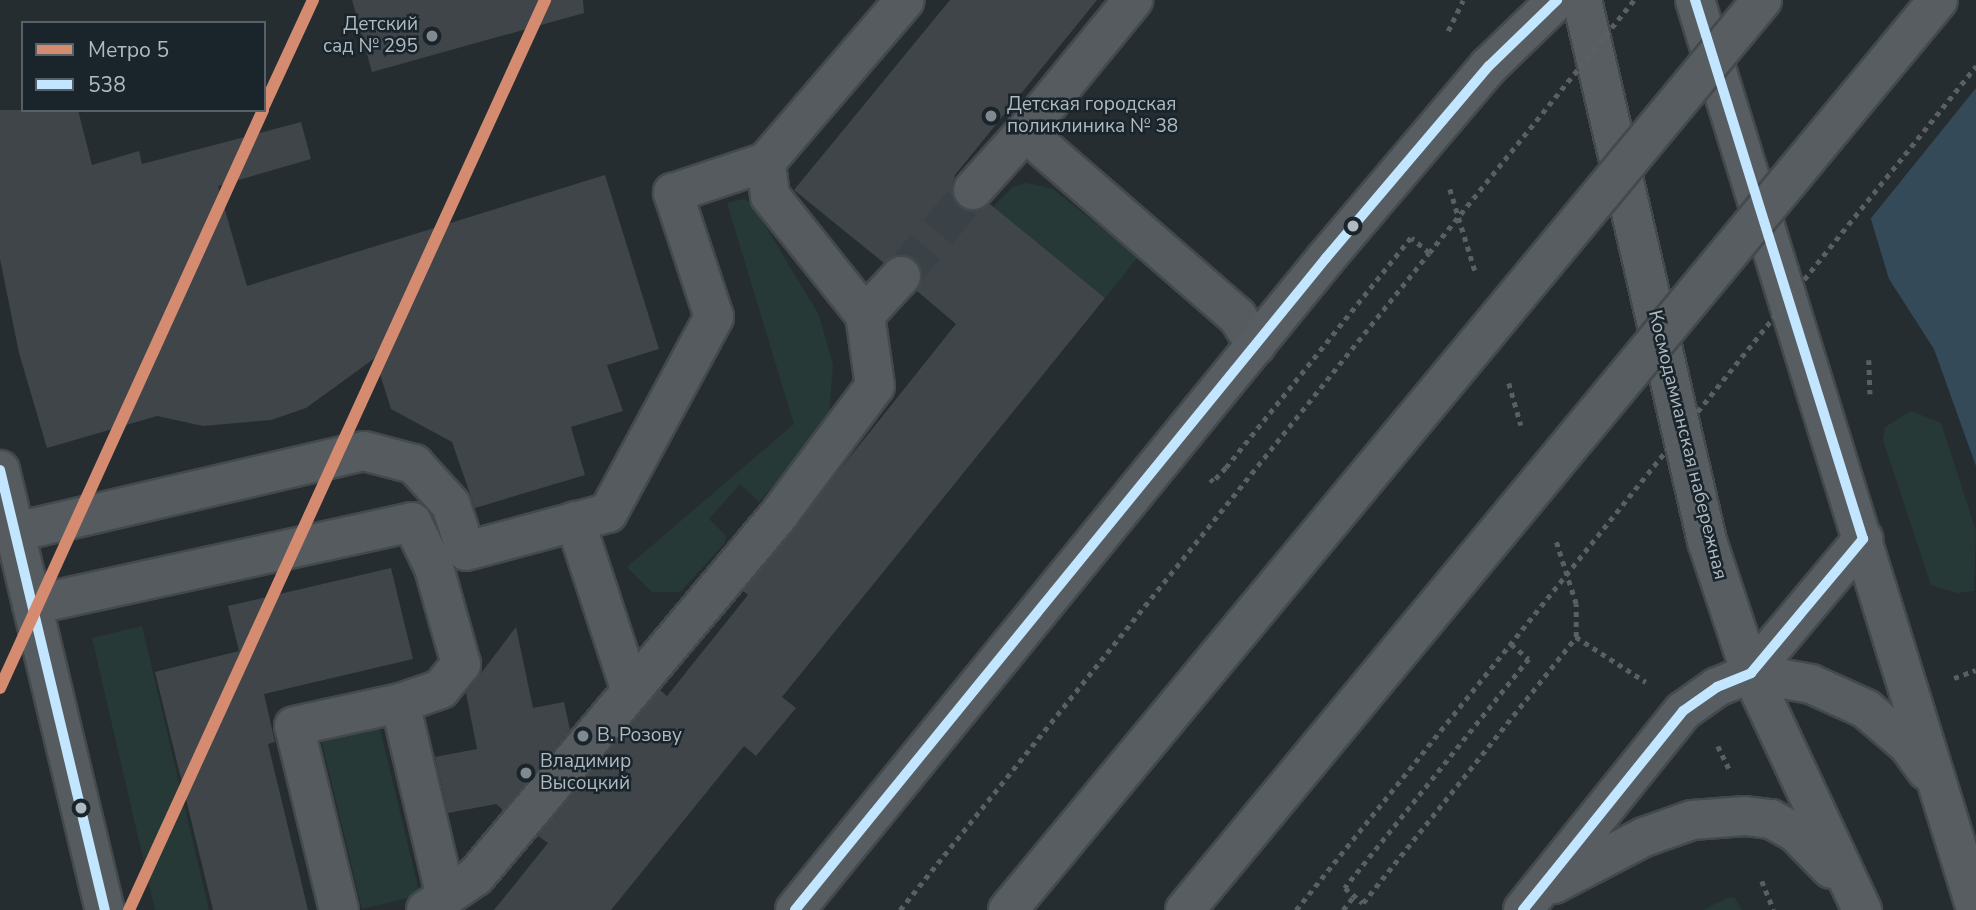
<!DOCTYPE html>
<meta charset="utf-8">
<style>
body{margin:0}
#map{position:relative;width:1976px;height:910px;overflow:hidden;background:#262d31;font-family:"Nunito Sans",sans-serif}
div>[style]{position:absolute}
.green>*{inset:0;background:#263936}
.water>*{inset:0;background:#354a58}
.pier>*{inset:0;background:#262d31}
.building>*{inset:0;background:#3f4549}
.minor-tunnel>*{height:38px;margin-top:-19px;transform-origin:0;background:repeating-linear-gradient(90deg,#3b4247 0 38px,transparent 0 57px)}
.path>*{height:4.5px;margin-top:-2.25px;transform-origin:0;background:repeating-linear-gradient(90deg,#595f63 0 5px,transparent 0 10px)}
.roads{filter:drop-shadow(2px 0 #44494c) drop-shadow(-2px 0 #44494c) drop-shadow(0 2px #44494c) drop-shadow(0 -2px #44494c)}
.minor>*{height:38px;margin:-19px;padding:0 19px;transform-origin:19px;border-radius:19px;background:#555b5f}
.major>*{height:38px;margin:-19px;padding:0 19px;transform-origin:19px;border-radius:19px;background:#575d61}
.path-bridge>*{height:4.5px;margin-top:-2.25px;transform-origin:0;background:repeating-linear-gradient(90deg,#595f63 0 5px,transparent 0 10px)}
.bridges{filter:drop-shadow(2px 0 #434a4e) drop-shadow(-2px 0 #434a4e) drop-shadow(0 2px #434a4e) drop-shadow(0 -2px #434a4e)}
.major-bridge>*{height:38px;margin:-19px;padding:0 19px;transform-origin:19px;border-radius:19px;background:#575d61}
.bus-1>*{height:10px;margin:-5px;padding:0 5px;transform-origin:5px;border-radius:5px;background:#c2e6ff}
.metro-1>*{height:12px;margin:-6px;padding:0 6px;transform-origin:6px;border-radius:6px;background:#d58b70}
.dots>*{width:19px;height:19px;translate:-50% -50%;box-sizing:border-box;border:4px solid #1a242b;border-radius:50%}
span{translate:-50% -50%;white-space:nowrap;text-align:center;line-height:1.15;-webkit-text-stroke:5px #1a242b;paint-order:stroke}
.poi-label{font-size:19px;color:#afbac3}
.right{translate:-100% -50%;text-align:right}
.left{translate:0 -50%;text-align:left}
.street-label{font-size:19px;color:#afbac3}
.legend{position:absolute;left:21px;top:21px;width:245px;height:91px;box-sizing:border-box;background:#1a242b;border:2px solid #566068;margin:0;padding:9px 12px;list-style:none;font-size:21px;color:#afbac3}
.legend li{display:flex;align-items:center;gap:14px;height:35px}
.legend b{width:35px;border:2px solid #566068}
</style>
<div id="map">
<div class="green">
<i style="clip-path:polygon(1026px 183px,1053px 189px,1138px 257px,1105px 298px,993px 207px,1013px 187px)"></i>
<i style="clip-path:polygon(744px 199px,752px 204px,819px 315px,833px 365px,829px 413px,814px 440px,759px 502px,740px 484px,709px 519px,726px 536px,724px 544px,680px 592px,652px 592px,627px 567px,794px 424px,727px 203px)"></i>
<i style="clip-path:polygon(1911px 411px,1941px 423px,1976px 531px,1974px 591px,1957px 593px,1931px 585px,1883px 440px,1885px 427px)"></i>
<i style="clip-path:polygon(142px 626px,209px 910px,155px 910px,92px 638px)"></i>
<i style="clip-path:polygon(379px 725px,420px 895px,362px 909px,321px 739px)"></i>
<i style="clip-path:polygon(1734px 897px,1742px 910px,1703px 910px,1727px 898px)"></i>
</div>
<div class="water">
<i style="clip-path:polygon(1805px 0,1976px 0,1976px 466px,1934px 349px,1889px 279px)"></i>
</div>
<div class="pier">
<i style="clip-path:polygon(1801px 0,1976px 0,1976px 88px,1868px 222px)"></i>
</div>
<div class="building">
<i style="clip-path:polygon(352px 0,583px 0,584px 13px,372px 72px)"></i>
<i style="clip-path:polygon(950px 0,1097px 0,955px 175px,952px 186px,959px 207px,979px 211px,990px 204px,1105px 298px,782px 697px,796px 708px,756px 756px,744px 746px,611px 910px,494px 910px,548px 843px,538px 836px,660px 690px,667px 696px,748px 595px,743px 591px,956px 324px,917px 291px,922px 270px,915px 260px,895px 255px,884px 263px,794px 190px)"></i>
<i style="clip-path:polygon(0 110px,78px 110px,92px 165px,139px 151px,142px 164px,301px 122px,311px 159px,218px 186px,247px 286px,605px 175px,659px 349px,607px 365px,623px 411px,571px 427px,585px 475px,475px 508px,452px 442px,391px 409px,375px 358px,306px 408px,271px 420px,203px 426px,157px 416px,47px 448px,19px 353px,0 259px)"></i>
<i style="clip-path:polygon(391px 568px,413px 659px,264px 694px,275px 742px,268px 744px,308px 910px,213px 910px,155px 672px,239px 651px,228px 606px)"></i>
<i style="clip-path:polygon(516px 627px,533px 708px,564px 702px,570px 730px,503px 810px,496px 804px,448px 813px,435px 757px,477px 749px,466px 693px)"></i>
</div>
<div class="minor-tunnel">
<i style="left:901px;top:276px;width:112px;rotate:-50.1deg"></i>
</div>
<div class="path">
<i style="left:1448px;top:31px;width:34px;rotate:-64deg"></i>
<i style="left:1450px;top:189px;width:86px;rotate:73deg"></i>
<i style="left:1869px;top:360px;width:34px;rotate:88deg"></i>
<i style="left:1509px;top:383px;width:44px;rotate:74.1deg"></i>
<i style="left:1576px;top:637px;width:83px;rotate:32.7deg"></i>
<i style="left:1511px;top:644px;width:23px;rotate:40deg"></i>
<i style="left:1529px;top:659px;width:294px;rotate:128.8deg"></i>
<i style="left:1345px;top:888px;width:23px;rotate:40deg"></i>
<i style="left:1363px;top:903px;width:341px;rotate:-51.3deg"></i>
<i style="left:1576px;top:637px;width:33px;rotate:-90deg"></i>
<i style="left:1576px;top:604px;width:69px;rotate:-107.7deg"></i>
<i style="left:1954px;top:678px;width:23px;rotate:-20deg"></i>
<i style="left:1718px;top:746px;width:25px;rotate:64deg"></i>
<i style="left:1762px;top:881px;width:31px;rotate:68deg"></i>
<i style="left:900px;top:910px;width:843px;rotate:-51.16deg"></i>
<i style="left:1429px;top:253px;width:23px;rotate:-140deg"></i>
<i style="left:1411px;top:238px;width:295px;rotate:128.8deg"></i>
<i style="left:1226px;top:468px;width:19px;rotate:133deg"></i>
<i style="left:1213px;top:482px;width:4px;rotate:-135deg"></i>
<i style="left:1343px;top:910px;width:18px;rotate:-52deg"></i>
</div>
<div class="roads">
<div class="minor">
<i style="left:1025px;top:132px;width:171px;rotate:-50.7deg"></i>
<i style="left:973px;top:190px;width:78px;rotate:-48.1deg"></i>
<i style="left:1025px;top:132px;width:281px;rotate:41deg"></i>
<i style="left:1237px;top:316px;width:35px;rotate:57deg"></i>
<i style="left:865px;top:315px;width:152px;rotate:-128.6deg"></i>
<i style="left:770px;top:196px;width:34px;rotate:-97deg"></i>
<i style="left:766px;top:162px;width:213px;rotate:-49.4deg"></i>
<i style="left:0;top:470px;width:452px;rotate:76.6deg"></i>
<i style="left:575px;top:521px;width:179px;rotate:71.8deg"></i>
<i style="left:16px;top:532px;width:357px;rotate:-13.1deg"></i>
<i style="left:364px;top:451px;width:52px;rotate:14.6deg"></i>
<i style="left:414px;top:464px;width:55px;rotate:47.9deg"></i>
<i style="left:451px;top:505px;width:48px;rotate:71.9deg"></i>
<i style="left:466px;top:551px;width:147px;rotate:-15deg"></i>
<i style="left:608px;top:513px;width:223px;rotate:-61.6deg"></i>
<i style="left:714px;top:317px;width:131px;rotate:-108.3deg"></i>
<i style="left:673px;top:193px;width:98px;rotate:-18.4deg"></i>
<i style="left:32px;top:605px;width:389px;rotate:-12.3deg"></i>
<i style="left:412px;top:522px;width:51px;rotate:64.4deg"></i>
<i style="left:434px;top:568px;width:100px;rotate:74.3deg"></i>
<i style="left:461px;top:664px;width:32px;rotate:129deg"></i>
<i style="left:441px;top:689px;width:43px;rotate:161.1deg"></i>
<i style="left:339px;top:910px;width:189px;rotate:-103.7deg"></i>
<i style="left:294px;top:726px;width:108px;rotate:-12.2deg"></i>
<i style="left:400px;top:703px;width:200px;rotate:76.7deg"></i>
<i style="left:426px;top:910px;width:60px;rotate:-34.2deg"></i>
<i style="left:476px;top:876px;width:475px;rotate:-50deg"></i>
<i style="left:781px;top:512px;width:157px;rotate:-53.3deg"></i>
<i style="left:875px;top:386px;width:72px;rotate:-98deg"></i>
<i style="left:865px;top:315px;width:53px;rotate:-47.3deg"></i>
</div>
<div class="major">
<i style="left:1582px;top:0;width:555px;rotate:76.99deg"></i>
<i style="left:1707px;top:541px;width:139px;rotate:71.6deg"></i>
<i style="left:1751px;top:673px;width:262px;rotate:64.9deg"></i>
<i style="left:1695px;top:0;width:951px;rotate:72.82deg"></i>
<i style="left:1751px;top:673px;width:61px;rotate:10.4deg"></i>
<i style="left:1811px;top:684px;width:60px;rotate:24.4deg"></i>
<i style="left:1866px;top:709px;width:55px;rotate:40.6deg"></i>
<i style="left:1908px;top:745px;width:32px;rotate:54deg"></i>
<i style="left:1554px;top:884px;width:102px;rotate:-27.6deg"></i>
<i style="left:1644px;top:837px;width:51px;rotate:-19.5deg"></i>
<i style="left:1692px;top:820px;width:53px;rotate:-4.3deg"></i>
<i style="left:1745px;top:816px;width:26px;rotate:7deg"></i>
<i style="left:1771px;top:819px;width:29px;rotate:29deg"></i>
<i style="left:1796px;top:833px;width:50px;rotate:45.8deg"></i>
<i style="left:795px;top:910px;width:841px;rotate:-50.84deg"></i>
<i style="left:1326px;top:258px;width:252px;rotate:-49.7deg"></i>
<i style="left:1489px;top:66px;width:95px;rotate:-44.1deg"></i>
<i style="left:1523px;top:910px;width:255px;rotate:-51.2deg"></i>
<i style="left:1683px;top:711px;width:42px;rotate:-35.2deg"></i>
<i style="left:1717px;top:687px;width:37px;rotate:-22deg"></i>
<i style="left:1751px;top:673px;width:175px;rotate:-50.1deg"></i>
</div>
</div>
<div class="path-bridge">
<i style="left:1429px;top:253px;width:326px;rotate:-51deg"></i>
<i style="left:1296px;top:910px;width:1084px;rotate:-51.14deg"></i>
</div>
<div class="bridges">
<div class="major-bridge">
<i style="left:1008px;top:910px;width:1182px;rotate:-50.36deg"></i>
<i style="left:1185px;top:910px;width:1181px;rotate:-50.39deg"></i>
</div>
</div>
<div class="bus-1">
<i style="left:0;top:470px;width:452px;rotate:76.6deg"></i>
<i style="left:795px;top:910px;width:841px;rotate:-50.84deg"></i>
<i style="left:1326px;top:258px;width:252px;rotate:-49.7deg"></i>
<i style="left:1489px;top:66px;width:95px;rotate:-44.1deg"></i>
<i style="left:1523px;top:910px;width:255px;rotate:-51.2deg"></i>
<i style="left:1683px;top:711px;width:42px;rotate:-35.2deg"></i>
<i style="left:1717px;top:687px;width:37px;rotate:-22deg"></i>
<i style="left:1751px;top:673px;width:175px;rotate:-50.1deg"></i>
<i style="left:1863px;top:539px;width:565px;rotate:-107.31deg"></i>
</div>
<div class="metro-1">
<i style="left:264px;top:106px;width:117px;rotate:-65.2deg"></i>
<i style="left:0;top:688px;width:635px;rotate:-65.53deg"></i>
<i style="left:129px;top:910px;width:1001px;rotate:-65.43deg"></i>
</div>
<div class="dots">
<i style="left:432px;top:36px;background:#7f8990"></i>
<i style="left:991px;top:116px;background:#7f8990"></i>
<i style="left:1353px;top:226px;background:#afbac3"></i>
<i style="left:583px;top:736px;background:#7f8990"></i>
<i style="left:526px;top:773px;background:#7f8990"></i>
<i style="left:81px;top:808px;background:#afbac3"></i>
</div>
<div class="poi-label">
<span class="right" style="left:418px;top:36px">Детский<br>сад № 295</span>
<span class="left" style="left:1007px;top:116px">Детская городская<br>поликлиника № 38</span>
<span class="left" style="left:597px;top:736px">В. Розову</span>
<span class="left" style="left:540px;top:773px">Владимир<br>Высоцкий</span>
</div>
<div class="street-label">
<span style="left:1687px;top:445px;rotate:76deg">Космодамианская набережная</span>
</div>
<ul class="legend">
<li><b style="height:9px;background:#d58b70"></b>Метро 5</li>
<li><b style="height:9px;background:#c2e6ff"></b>538</li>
</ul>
</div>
